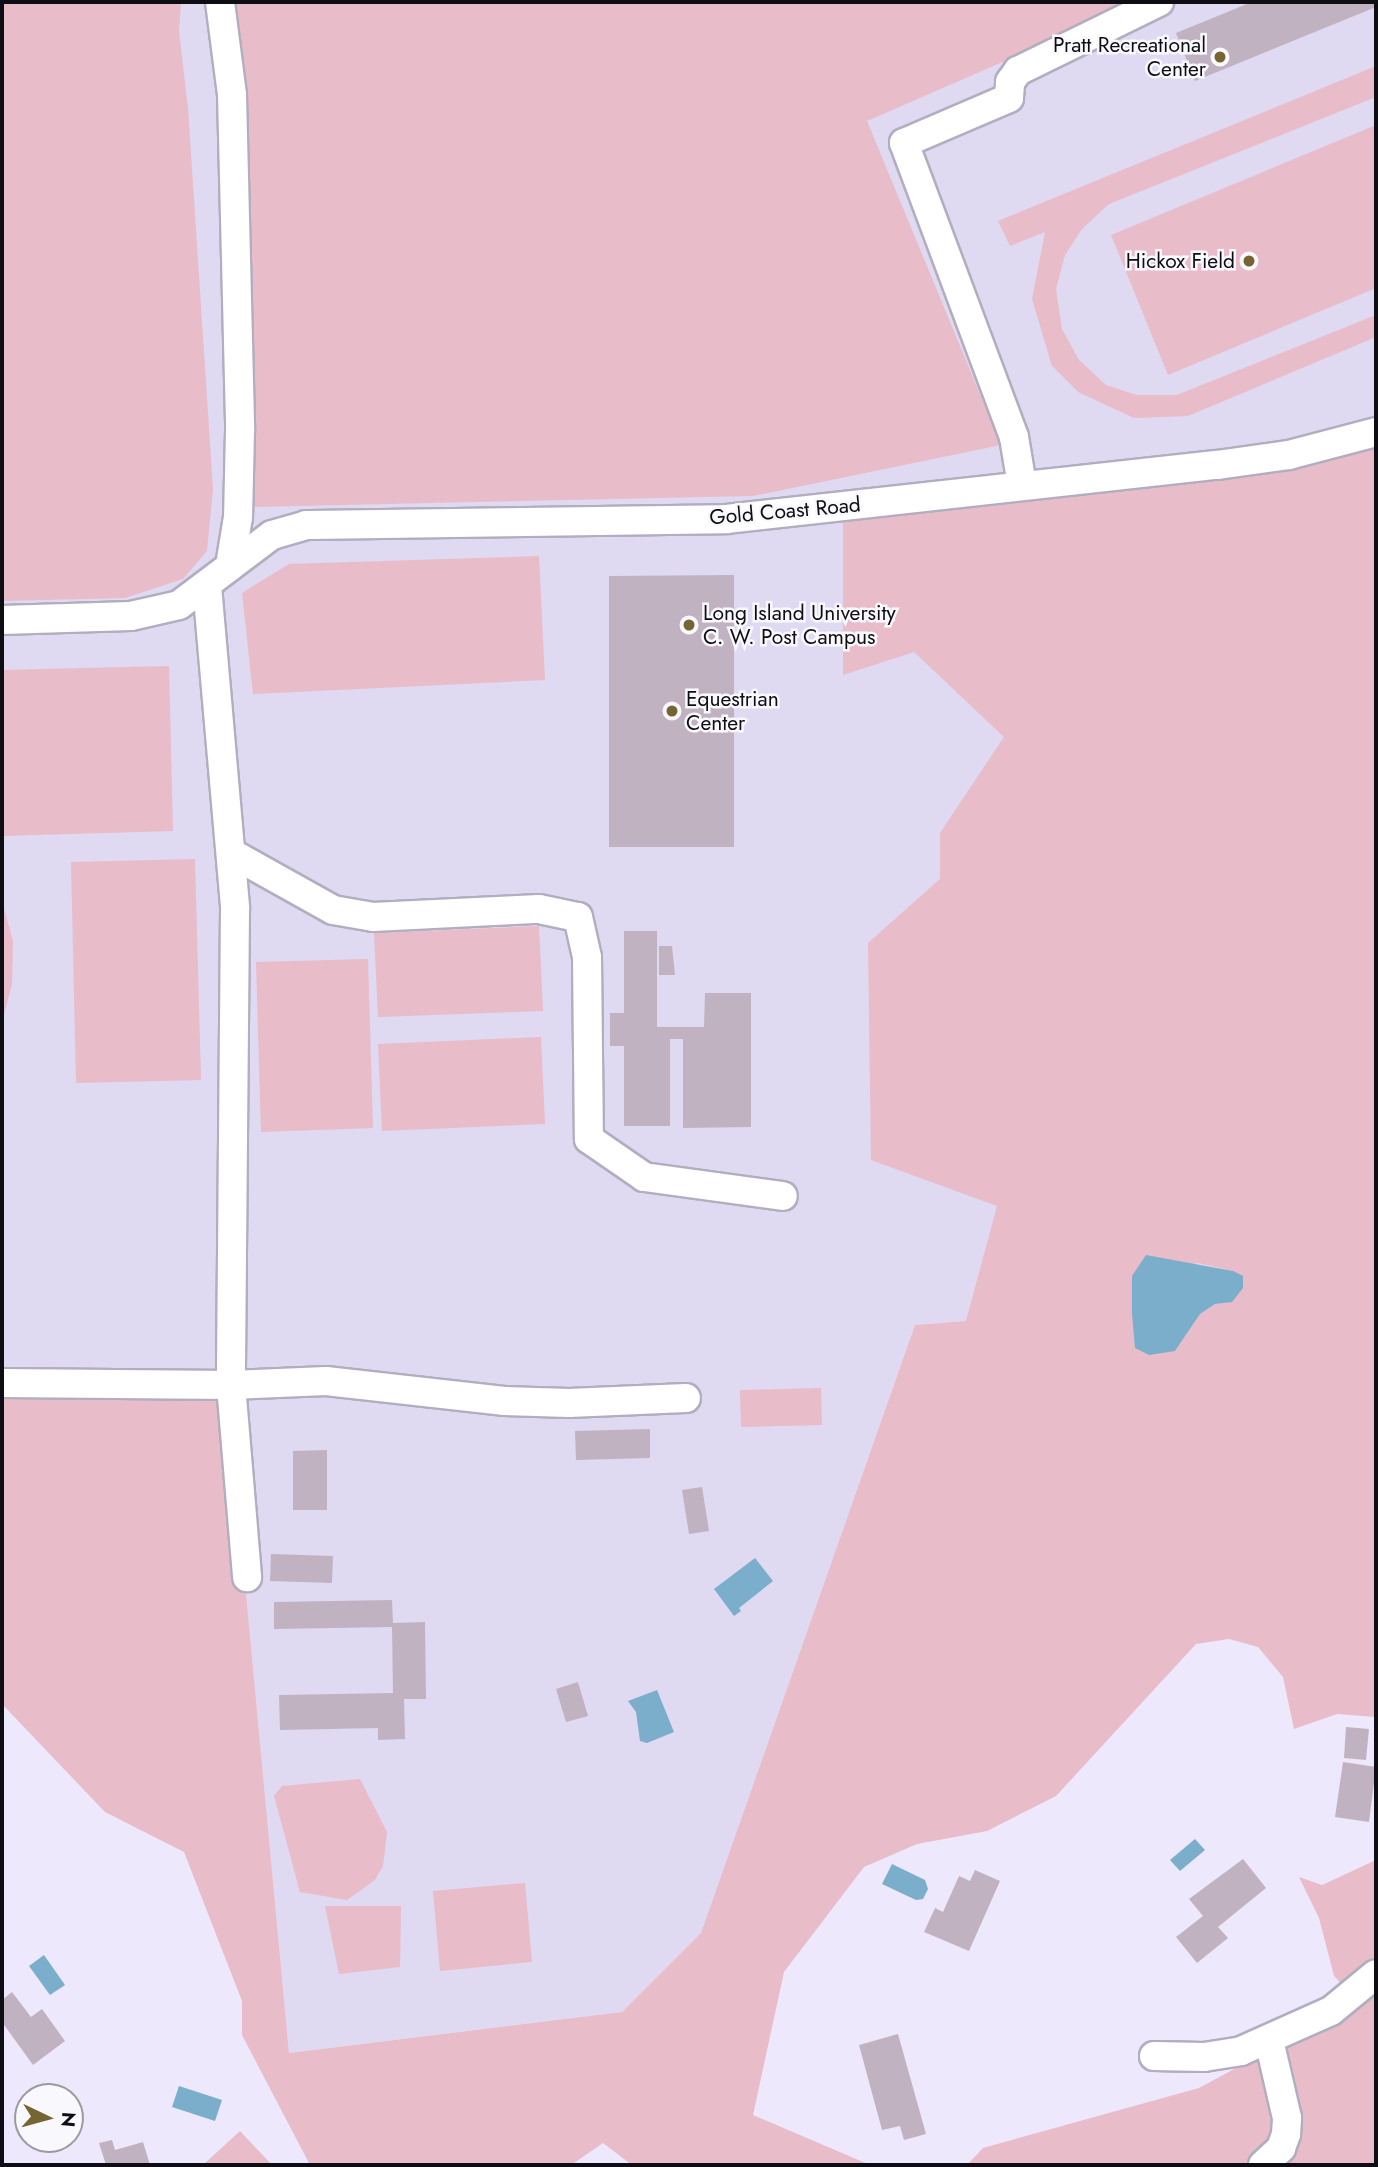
<!DOCTYPE html>
<style>
body{margin:0}
#map{position:relative;width:1378px;height:2167px;overflow:hidden;background:#ede8fc;font-family:Jost,sans-serif}
div>[style]{position:absolute}
.built>*{inset:0;background:#dfd9f2}
.green>*{inset:0;background:#e8bcc9}
.water>*{inset:0;background:#7baeca}
.building>*{inset:0;background:#c1b2c1}
.roads{filter:drop-shadow(2px 0 #b2aec0) drop-shadow(-2px 0 #b2aec0) drop-shadow(0 2px #b2aec0) drop-shadow(0 -2px #b2aec0)}
.minor>*{height:28px;margin:-14px;padding:0 14px;transform-origin:14px;border-radius:14px;background:#fff}
.dots>*{width:19px;height:19px;translate:-50% -50%;box-sizing:border-box;border:4px solid #f9f8fc;border-radius:50%}
span{translate:-50% -50%;white-space:nowrap;text-align:center;line-height:1.15;-webkit-text-stroke:5px #f9f8fc;paint-order:stroke}
.poi-label{font-size:21px;color:#0e0d13}
.right{translate:-100% -50%;text-align:right}
.left{translate:0 -50%;text-align:left}
.street-label{font-size:21px;color:#0e0d13}
.frame{position:absolute;inset:0;border:4px solid #0e0d13;pointer-events:none}
.north{position:absolute;left:14px;top:2083px;width:70px;height:70px;box-sizing:border-box;background:#f9f8fc;border:2px solid #9b9a9f;border-radius:50%;rotate:95deg;font-size:19px;font-weight:700;line-height:28px;text-align:center;color:#0e0d13}
.north::after{content:'';display:block;margin:auto;width:24px;height:32px;background:#746532;clip-path:polygon(50% 0,100% 100%,50% 72%,0 100%)}
</style>
<div id="map">
<div class="built">
<i style="clip-path:polygon(2px 2px,1376px 2px,1376px 1249px,1190px 1449px,966px 1321px,915px 1325px,701px 1933px,622px 2012px,289px 2053px,227px 1390px,2px 1378px)"></i>
</div>
<div class="green">
<i style="clip-path:polygon(2px 2px,181px 2px,179px 31px,188px 108px,213px 489px,207px 551px,183px 579px,125px 598px,2px 601px)"></i>
<i style="clip-path:polygon(219px 2px,1140px 2px,867px 121px,1001px 445px,753px 496px,249px 507px)"></i>
<i style="clip-path:polygon(1376px 66px,1376px 97px,1109px 204px,1082px 229px,1065px 255px,1056px 289px,1062px 329px,1079px 360px,1106px 385px,1137px 395px,1177px 395px,1376px 315px,1376px 337px,1188px 416px,1134px 418px,1078px 392px,1052px 366px,1032px 299px,1045px 232px,1010px 246px,998px 221px)"></i>
<i style="clip-path:polygon(1376px 125px,1376px 288px,1168px 375px,1111px 235px)"></i>
<i style="clip-path:polygon(evenodd,1376px 442px,1376px 1717px,1337px 1714px,1294px 1729px,1283px 1677px,1258px 1647px,1229px 1639px,1196px 1644px,1056px 1796px,987px 1831px,917px 1844px,864px 1867px,784px 1972px,753px 2115px,870px 2165px,632px 2165px,603px 2143px,571px 2165px,310px 2165px,242px 2035px,242px 2001px,184px 1852px,105px 1812px,2px 1704px,2px 1398px,227px 1390px,289px 2053px,622px 2012px,701px 1933px,915px 1325px,966px 1321px,997px 1206px,871px 1160px,868px 943px,940px 879px,940px 833px,1004px 737px,914px 652px,843px 675px,843px 518px,1376px 442px,1198px 1263px,1233px 1271px,1232px 1301px,1215px 1304px,1200px 1314px,1175px 1351px,1135px 1348px,1132px 1276px,1198px 1263px)"></i>
<i style="clip-path:polygon(539px 556px,545px 680px,253px 694px,242px 593px,289px 564px)"></i>
<i style="clip-path:polygon(169px 666px,173px 831px,2px 836px,2px 670px)"></i>
<i style="clip-path:polygon(195px 859px,201px 1080px,76px 1083px,71px 862px)"></i>
<i style="clip-path:polygon(2px 902px,13px 941px,12px 984px,2px 1022px)"></i>
<i style="clip-path:polygon(539px 926px,543px 1011px,378px 1017px,374px 933px)"></i>
<i style="clip-path:polygon(368px 959px,373px 1128px,261px 1132px,256px 962px)"></i>
<i style="clip-path:polygon(541px 1037px,545px 1124px,382px 1131px,378px 1044px)"></i>
<i style="clip-path:polygon(821px 1388px,822px 1425px,741px 1427px,740px 1390px)"></i>
<i style="clip-path:polygon(360px 1779px,387px 1832px,383px 1866px,375px 1880px,347px 1900px,300px 1892px,274px 1796px,282px 1786px)"></i>
<i style="clip-path:polygon(1376px 1860px,1376px 2165px,967px 2165px,983px 2148px,1199px 2088px,1359px 2002px,1334px 1976px,1319px 1918px,1299px 1877px,1322px 1885px)"></i>
<i style="clip-path:polygon(525px 1883px,532px 1962px,440px 1971px,433px 1891px)"></i>
<i style="clip-path:polygon(325px 1906px,401px 1906px,400px 1967px,339px 1974px)"></i>
<i style="clip-path:polygon(240px 2131px,272px 2165px,203px 2165px)"></i>
</div>
<div class="water">
<i style="clip-path:polygon(1146px 1255px,1233px 1271px,1243px 1276px,1243px 1288px,1232px 1302px,1215px 1304px,1200px 1314px,1175px 1351px,1149px 1355px,1135px 1348px,1132px 1314px,1132px 1276px)"></i>
<i style="clip-path:polygon(755px 1558px,773px 1581px,739px 1608px,741px 1611px,734px 1616px,714px 1589px)"></i>
<i style="clip-path:polygon(657px 1690px,674px 1732px,647px 1743px,640px 1741px,636px 1712px,628px 1701px)"></i>
<i style="clip-path:polygon(1195px 1839px,1205px 1850px,1180px 1871px,1170px 1860px)"></i>
<i style="clip-path:polygon(892px 1864px,925px 1880px,928px 1889px,923px 1899px,916px 1900px,882px 1884px)"></i>
<i style="clip-path:polygon(44px 1955px,65px 1985px,50px 1995px,29px 1966px)"></i>
<i style="clip-path:polygon(179px 2086px,222px 2100px,215px 2121px,172px 2107px)"></i>
</div>
<div class="building">
<i style="clip-path:polygon(1252px 2px,1376px 2px,1376px 7px,1195px 81px,1176px 33px)"></i>
<i style="clip-path:polygon(734px 575px,734px 847px,609px 847px,609px 576px)"></i>
<i style="clip-path:polygon(624px 931px,657px 931px,657px 1027px,704px 1027px,705px 993px,751px 993px,751px 1127px,683px 1128px,683px 1039px,670px 1039px,670px 1126px,624px 1126px,624px 1046px,610px 1046px,610px 1013px,624px 1013px)"></i>
<i style="clip-path:polygon(659px 946px,672px 946px,675px 975px,659px 975px)"></i>
<i style="clip-path:polygon(650px 1429px,650px 1458px,576px 1460px,575px 1431px)"></i>
<i style="clip-path:polygon(327px 1450px,327px 1510px,293px 1510px,293px 1451px)"></i>
<i style="clip-path:polygon(702px 1487px,709px 1531px,689px 1534px,682px 1490px)"></i>
<i style="clip-path:polygon(271px 1554px,333px 1556px,332px 1583px,270px 1581px)"></i>
<i style="clip-path:polygon(392px 1600px,393px 1623px,425px 1622px,426px 1699px,404px 1699px,405px 1739px,378px 1740px,378px 1728px,280px 1730px,279px 1695px,393px 1693px,392px 1627px,274px 1629px,274px 1602px)"></i>
<i style="clip-path:polygon(578px 1682px,588px 1716px,566px 1722px,556px 1689px)"></i>
<i style="clip-path:polygon(1346px 1727px,1369px 1729px,1366px 1760px,1344px 1758px)"></i>
<i style="clip-path:polygon(1343px 1762px,1376px 1767px,1369px 1822px,1335px 1817px)"></i>
<i style="clip-path:polygon(1243px 1859px,1266px 1888px,1218px 1927px,1228px 1938px,1197px 1963px,1176px 1937px,1203px 1916px,1189px 1899px)"></i>
<i style="clip-path:polygon(975px 1870px,1000px 1881px,969px 1951px,924px 1932px,935px 1908px,943px 1912px,959px 1876px,970px 1881px)"></i>
<i style="clip-path:polygon(12px 1992px,31px 2017px,42px 2009px,65px 2041px,33px 2065px,2px 2022px,2px 2000px)"></i>
<i style="clip-path:polygon(898px 2034px,926px 2134px,904px 2140px,900px 2126px,882px 2130px,859px 2045px)"></i>
<i style="clip-path:polygon(112px 2140px,115px 2150px,143px 2142px,150px 2165px,106px 2165px,99px 2143px)"></i>
</div>
<div class="roads">
<div class="minor">
<i style="left:220px;top:2px;width:94px;rotate:82.6deg"></i>
<i style="left:232px;top:95px;width:336px;rotate:88.6deg"></i>
<i style="left:240px;top:431px;width:86px;rotate:91.3deg"></i>
<i style="left:238px;top:517px;width:50px;rotate:99.3deg"></i>
<i style="left:1022px;top:485px;width:49px;rotate:-99.5deg"></i>
<i style="left:1014px;top:437px;width:314px;rotate:-110.5deg"></i>
<i style="left:904px;top:143px;width:114px;rotate:-23.2deg"></i>
<i style="left:1009px;top:98px;width:16px;rotate:-86deg"></i>
<i style="left:1010px;top:82px;width:14px;rotate:-54deg"></i>
<i style="left:1018px;top:71px;width:157px;rotate:-26.1deg"></i>
<i style="left:207px;top:586px;width:324px;rotate:85deg"></i>
<i style="left:235px;top:909px;width:476px;rotate:90.5deg"></i>
<i style="left:231px;top:1385px;width:193px;rotate:85.2deg"></i>
<i style="left:2px;top:620px;width:129px;rotate:-1.8deg"></i>
<i style="left:131px;top:616px;width:49px;rotate:-12.9deg"></i>
<i style="left:179px;top:605px;width:116px;rotate:-37deg"></i>
<i style="left:272px;top:535px;width:35px;rotate:-16deg"></i>
<i style="left:306px;top:525px;width:420px;rotate:-0.8deg"></i>
<i style="left:726px;top:519px;width:495px;rotate:-6.3deg"></i>
<i style="left:1218px;top:465px;width:72px;rotate:-8deg"></i>
<i style="left:1289px;top:455px;width:90px;rotate:-14.8deg"></i>
<i style="left:231px;top:853px;width:117px;rotate:29.2deg"></i>
<i style="left:333px;top:910px;width:41px;rotate:9.9deg"></i>
<i style="left:373px;top:917px;width:166px;rotate:-2.8deg"></i>
<i style="left:539px;top:909px;width:40px;rotate:12deg"></i>
<i style="left:578px;top:917px;width:41px;rotate:77.3deg"></i>
<i style="left:587px;top:957px;width:182px;rotate:89.4deg"></i>
<i style="left:589px;top:1139px;width:67px;rotate:34.6deg"></i>
<i style="left:644px;top:1177px;width:140px;rotate:7.8deg"></i>
<i style="left:2px;top:1383px;width:229px;rotate:0.5deg"></i>
<i style="left:231px;top:1385px;width:95px;rotate:-2.4deg"></i>
<i style="left:326px;top:1381px;width:179px;rotate:6.4deg"></i>
<i style="left:504px;top:1401px;width:65px;rotate:1.8deg"></i>
<i style="left:569px;top:1403px;width:117px;rotate:-2.4deg"></i>
<i style="left:1154px;top:2056px;width:50px;rotate:1.1deg"></i>
<i style="left:1204px;top:2057px;width:37px;rotate:-9deg"></i>
<i style="left:1241px;top:2051px;width:98px;rotate:-24deg"></i>
<i style="left:1331px;top:2011px;width:58px;rotate:-39.4deg"></i>
<i style="left:1263px;top:2165px;width:25px;rotate:-43deg"></i>
<i style="left:1281px;top:2148px;width:15px;rotate:-70deg"></i>
<i style="left:1286px;top:2134px;width:16px;rotate:-86deg"></i>
<i style="left:1287px;top:2118px;width:80px;rotate:-103deg"></i>
</div>
</div>
<div class="dots">
<i style="left:1220px;top:57px;background:#746532"></i>
<i style="left:1249px;top:261px;background:#746532"></i>
<i style="left:689px;top:625px;background:#746532"></i>
<i style="left:672px;top:711px;background:#746532"></i>
</div>
<div class="poi-label">
<span class="right" style="left:1206px;top:57px">Pratt Recreational<br>Center</span>
<span class="right" style="left:1235px;top:261px">Hickox Field</span>
<span class="left" style="left:703px;top:625px">Long Island University<br>C. W. Post Campus</span>
<span class="left" style="left:686px;top:711px">Equestrian<br>Center</span>
</div>
<div class="street-label">
<span style="left:785px;top:511px;rotate:-5deg">Gold Coast Road</span>
</div>
<div class="frame"></div>
<div class="north">N</div>
</div>
